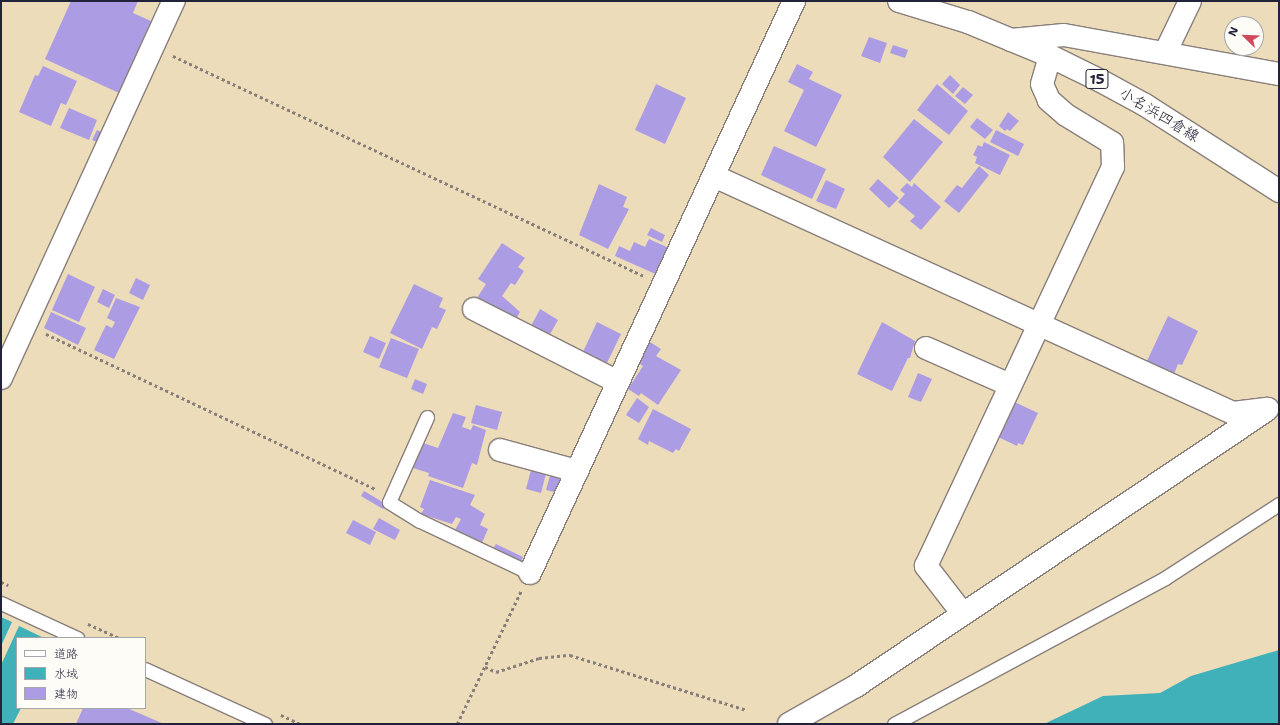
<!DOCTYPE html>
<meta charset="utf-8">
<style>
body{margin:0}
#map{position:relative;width:1280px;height:725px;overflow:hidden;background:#eddcba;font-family:"Shantell Sans","Klee One",sans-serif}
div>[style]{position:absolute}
.water>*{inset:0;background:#40b1b8}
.building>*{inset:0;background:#ac9ce3}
.path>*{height:2.5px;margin-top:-1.25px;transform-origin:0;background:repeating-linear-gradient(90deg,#887f7a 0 3px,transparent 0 6px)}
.roads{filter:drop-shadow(1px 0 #887f7a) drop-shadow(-1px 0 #887f7a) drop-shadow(0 1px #887f7a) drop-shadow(0 -1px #887f7a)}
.lane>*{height:13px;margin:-6.5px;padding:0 6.5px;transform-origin:6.5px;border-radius:6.5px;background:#fff}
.street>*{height:22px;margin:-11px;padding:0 11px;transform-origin:11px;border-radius:11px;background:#fff}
.secondary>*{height:22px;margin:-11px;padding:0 11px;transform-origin:11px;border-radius:11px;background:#fff}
.primary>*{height:22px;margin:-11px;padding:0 11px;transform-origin:11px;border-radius:11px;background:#fff}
span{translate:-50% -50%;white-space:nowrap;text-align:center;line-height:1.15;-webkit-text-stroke:3px #fdfcf7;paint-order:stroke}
.shield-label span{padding:1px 3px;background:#fdfcf7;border:1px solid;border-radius:3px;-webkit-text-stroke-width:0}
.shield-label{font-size:14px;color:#22223b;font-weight:700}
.street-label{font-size:15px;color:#22223b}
.frame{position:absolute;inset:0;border:2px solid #22223b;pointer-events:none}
.legend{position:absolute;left:16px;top:637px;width:130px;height:72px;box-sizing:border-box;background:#fdfcf7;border:1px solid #a5a5ac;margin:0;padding:5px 7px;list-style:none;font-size:12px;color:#22223b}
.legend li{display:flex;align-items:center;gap:8px;height:20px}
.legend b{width:20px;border:1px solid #a5a5ac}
.north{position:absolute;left:1224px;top:16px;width:40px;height:40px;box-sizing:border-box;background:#fdfcf7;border:1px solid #a5a5ac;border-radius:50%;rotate:293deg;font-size:11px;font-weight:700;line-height:16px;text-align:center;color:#22223b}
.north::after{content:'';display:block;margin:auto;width:14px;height:18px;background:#d1495b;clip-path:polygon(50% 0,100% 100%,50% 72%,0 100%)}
</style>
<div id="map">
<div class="water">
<i style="clip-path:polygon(1px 617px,12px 622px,1px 646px)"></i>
<i style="clip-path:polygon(19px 626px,44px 638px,17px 638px,17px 708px,21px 708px,13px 724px,1px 724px,1px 665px)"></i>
<i style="clip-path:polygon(1279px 650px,1279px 724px,1044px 724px,1103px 696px,1160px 693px,1191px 676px)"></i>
</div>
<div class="building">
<i style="clip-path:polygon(71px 1px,138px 1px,133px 13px,151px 21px,119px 93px,45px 59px)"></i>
<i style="clip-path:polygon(869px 37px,887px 43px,880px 63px,861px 56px)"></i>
<i style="clip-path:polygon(893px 45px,908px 50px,905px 58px,890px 53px)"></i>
<i style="clip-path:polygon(797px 64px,813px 72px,809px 79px,842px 95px,816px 147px,784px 131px,804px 90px,788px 82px)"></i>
<i style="clip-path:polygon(43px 66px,77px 81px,66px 105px,61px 103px,51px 126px,19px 112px,35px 75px,38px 76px)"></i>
<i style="clip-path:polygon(950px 75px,960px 85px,953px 94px,942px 84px)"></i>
<i style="clip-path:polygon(656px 84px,686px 98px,665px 144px,635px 130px)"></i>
<i style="clip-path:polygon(937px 84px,968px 111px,949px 135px,917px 110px)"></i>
<i style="clip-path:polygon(963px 87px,973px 95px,965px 104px,955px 96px)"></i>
<i style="clip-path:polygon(69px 108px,97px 120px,89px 140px,60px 128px)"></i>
<i style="clip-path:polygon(1008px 112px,1019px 121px,1010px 131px,1007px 129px,1005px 131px,999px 126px)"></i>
<i style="clip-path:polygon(977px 118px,993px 130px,985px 139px,970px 127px)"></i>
<i style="clip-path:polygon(914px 119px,943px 142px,910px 182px,883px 157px)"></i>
<i style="clip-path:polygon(97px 130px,101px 132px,97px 142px,92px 140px)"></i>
<i style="clip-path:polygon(996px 130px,1024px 144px,1018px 156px,990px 142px)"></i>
<i style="clip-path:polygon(984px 142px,1010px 155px,1000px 175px,975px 163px,977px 157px,973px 155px,978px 145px,982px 147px)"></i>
<i style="clip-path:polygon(774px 146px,826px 169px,812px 199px,761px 175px)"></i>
<i style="clip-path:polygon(979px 166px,989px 175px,959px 213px,944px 201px,957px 185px,962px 188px)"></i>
<i style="clip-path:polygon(878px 179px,899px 198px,889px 208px,869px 189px)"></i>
<i style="clip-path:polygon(826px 180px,845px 189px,836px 209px,816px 201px)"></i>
<i style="clip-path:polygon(907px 183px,912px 187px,914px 183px,941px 207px,921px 230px,910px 221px,915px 216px,898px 202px,905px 194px,900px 190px)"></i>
<i style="clip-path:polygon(599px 184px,627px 197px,623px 207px,629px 209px,608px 249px,579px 235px)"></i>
<i style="clip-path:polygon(651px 228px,665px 235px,662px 242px,647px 235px)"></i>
<i style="clip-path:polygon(649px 239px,669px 248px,660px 276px,615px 256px,619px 246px,630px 251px,634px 242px,645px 247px)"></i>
<i style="clip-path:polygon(502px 243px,525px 258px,518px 267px,524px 271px,515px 285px,511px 283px,502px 296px,520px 312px,514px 322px,477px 298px,486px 284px,478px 279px)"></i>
<i style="clip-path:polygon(68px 274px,95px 287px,79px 322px,52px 310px)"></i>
<i style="clip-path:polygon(136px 278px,150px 285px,143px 300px,129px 293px)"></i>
<i style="clip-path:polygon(414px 284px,443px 298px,439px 307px,446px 310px,437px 329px,432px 327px,422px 349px,390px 333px)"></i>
<i style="clip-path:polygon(103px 289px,115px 295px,109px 308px,97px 302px)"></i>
<i style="clip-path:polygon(116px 298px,140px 307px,114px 359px,94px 350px,106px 325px,112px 328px,115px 322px,107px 318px)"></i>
<i style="clip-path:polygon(540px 309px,558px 320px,549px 336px,531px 326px)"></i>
<i style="clip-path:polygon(51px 312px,86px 328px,78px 345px,44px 328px)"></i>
<i style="clip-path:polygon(1168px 316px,1198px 331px,1182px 365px,1178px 364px,1174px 374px,1147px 361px)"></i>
<i style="clip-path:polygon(597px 322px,621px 334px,606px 365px,582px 354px)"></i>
<i style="clip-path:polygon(882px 322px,915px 341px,910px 358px,908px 358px,892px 391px,857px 374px)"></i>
<i style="clip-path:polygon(370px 336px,386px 343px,379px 359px,363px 352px)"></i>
<i style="clip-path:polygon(391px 338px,419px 349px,407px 378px,379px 367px)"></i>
<i style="clip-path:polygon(650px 342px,661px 349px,656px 356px,681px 370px,658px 405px,641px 393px,639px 396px,628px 389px,643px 366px,637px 362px)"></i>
<i style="clip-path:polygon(918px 373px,932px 379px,921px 402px,908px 397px)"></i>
<i style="clip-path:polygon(415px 379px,427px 384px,423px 394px,411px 389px)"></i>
<i style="clip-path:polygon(637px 398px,649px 407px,639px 423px,626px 415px)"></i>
<i style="clip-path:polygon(1010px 400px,1038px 413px,1023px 445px,1018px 443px,1017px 446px,994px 435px)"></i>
<i style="clip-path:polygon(476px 405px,502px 412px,497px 430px,471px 423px)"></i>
<i style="clip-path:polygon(653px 409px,691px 429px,679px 451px,676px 449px,673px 453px,649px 441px,648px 445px,638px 439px)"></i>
<i style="clip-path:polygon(453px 413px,466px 417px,462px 427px,471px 430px,473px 425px,486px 430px,477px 465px,472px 463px,463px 488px,428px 476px,429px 473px,413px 468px,415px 464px,412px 463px,420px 442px,438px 448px)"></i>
<i style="clip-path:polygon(532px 466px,547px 470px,541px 493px,526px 489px)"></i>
<i style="clip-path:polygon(551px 472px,563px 475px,558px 493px,546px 490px)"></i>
<i style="clip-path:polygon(430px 480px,475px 495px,470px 505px,485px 514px,480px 525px,488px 529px,481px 545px,454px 532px,461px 519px,456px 517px,452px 524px,421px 514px,424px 509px,420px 507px)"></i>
<i style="clip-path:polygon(364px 491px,386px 504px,383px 509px,361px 496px)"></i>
<i style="clip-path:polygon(379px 518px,400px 530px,395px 540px,373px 529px)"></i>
<i style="clip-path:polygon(353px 520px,376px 532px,370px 545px,346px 533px)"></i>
<i style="clip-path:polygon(496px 544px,523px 557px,520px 564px,492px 550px)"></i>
<i style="clip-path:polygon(83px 708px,127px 708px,164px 724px,76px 724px)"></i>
</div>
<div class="path">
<i style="left:173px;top:56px;width:520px;rotate:25.04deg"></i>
<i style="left:46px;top:334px;width:365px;rotate:25.2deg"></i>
<i style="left:1px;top:582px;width:8px;rotate:23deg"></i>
<i style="left:88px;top:624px;width:34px;rotate:24deg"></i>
<i style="left:485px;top:667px;width:12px;rotate:24deg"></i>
<i style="left:496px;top:672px;width:45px;rotate:-18deg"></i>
<i style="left:539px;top:658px;width:31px;rotate:-6deg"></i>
<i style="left:570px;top:655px;width:185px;rotate:17.3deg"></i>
<i style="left:281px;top:715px;width:21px;rotate:25deg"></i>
<i style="left:457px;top:724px;width:148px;rotate:-64.3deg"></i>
</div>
<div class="roads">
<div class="lane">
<i style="left:427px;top:417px;width:93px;rotate:114.1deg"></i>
<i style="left:389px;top:502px;width:36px;rotate:32deg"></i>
<i style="left:420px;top:521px;width:122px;rotate:25.3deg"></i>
<i style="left:1px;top:603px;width:84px;rotate:24.7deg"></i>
<i style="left:145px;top:669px;width:132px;rotate:24.6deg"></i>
<i style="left:894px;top:724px;width:308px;rotate:-28.3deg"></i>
<i style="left:1165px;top:578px;width:136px;rotate:-33deg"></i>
</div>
<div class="street">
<i style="left:1011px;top:40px;width:53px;rotate:-5.4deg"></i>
<i style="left:1064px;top:35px;width:219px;rotate:10.3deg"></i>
<i style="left:1165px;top:53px;width:58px;rotate:-64.3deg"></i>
<i style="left:714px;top:176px;width:571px;rotate:24.54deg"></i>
<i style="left:1233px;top:413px;width:35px;rotate:-7deg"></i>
<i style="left:474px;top:309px;width:161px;rotate:26.9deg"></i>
<i style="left:926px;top:348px;width:92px;rotate:23.8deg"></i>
<i style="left:500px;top:450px;width:80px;rotate:15.3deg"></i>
<i style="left:530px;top:573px;width:630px;rotate:-65.22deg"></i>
<i style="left:963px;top:614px;width:61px;rotate:-127.6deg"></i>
<i style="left:926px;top:566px;width:441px;rotate:-64.9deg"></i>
<i style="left:1113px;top:167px;width:24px;rotate:-92deg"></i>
<i style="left:1112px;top:143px;width:54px;rotate:-148.7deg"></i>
<i style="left:1066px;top:115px;width:23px;rotate:-139deg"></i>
<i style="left:1049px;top:100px;width:17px;rotate:-114deg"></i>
<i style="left:1042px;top:84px;width:29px;rotate:-74deg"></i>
<i style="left:789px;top:724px;width:77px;rotate:-29.6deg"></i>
<i style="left:856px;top:686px;width:493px;rotate:-33.9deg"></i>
</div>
<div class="secondary">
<i style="left:1px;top:378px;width:415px;rotate:-65.4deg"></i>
</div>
<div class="primary">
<i style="left:899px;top:1px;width:72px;rotate:16.9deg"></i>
<i style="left:968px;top:22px;width:89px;rotate:22.5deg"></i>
<i style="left:1050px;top:56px;width:57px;rotate:26.1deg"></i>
<i style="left:1101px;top:81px;width:50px;rotate:28.6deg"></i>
<i style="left:1145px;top:105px;width:159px;rotate:32.7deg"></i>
</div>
</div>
<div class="shield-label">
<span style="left:1097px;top:79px">15</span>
</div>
<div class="street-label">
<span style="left:1159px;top:115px;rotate:31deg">小名浜四倉線</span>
</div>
<div class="frame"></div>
<ul class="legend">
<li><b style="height:5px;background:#fff"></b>道路</li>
<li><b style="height:11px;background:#40b1b8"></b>水域</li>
<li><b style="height:11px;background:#ac9ce3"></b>建物</li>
</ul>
<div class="north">N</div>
</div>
